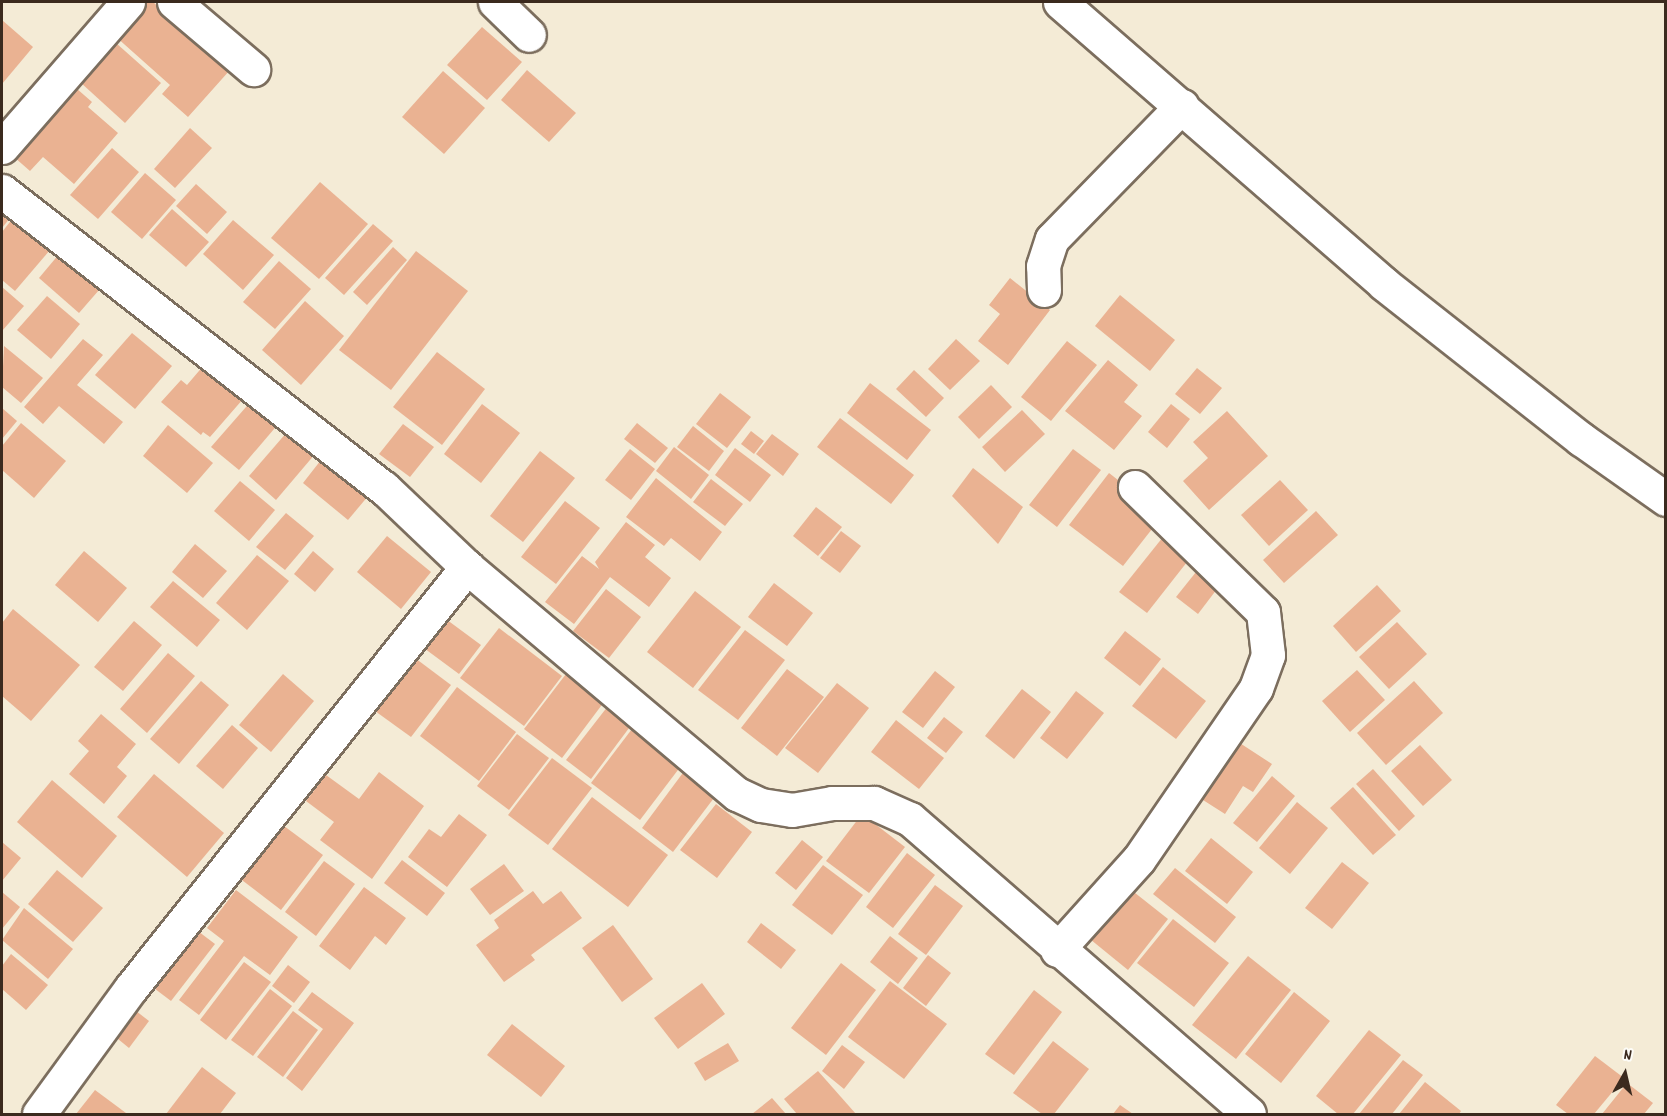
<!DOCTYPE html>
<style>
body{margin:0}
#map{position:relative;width:1667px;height:1116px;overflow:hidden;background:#f4ebd6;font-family:Dekko,sans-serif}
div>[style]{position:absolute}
.building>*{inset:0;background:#eab292}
.roads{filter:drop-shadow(2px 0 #7c6e5e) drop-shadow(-2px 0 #7c6e5e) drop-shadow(0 2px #7c6e5e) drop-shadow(0 -2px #7c6e5e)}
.minor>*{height:33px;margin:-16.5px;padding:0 16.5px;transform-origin:16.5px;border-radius:16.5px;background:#fff}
span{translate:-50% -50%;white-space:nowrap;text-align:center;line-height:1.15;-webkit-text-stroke:4.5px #fdfcf7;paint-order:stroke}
.frame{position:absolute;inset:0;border:3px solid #3b2a1e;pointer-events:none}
.north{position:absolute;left:1595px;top:1044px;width:60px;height:60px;-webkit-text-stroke:4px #fdfcf7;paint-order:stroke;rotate:8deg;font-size:16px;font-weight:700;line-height:24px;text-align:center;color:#3b2a1e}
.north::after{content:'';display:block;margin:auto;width:21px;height:27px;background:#3b2a1e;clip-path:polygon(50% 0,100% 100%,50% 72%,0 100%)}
</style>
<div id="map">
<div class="building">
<i style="clip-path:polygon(147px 2px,153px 2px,230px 70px,188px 117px,162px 94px,170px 85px,115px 36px)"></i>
<i style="clip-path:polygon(2px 20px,33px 47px,2px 84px)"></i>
<i style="clip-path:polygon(482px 27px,522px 62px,487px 100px,447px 65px)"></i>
<i style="clip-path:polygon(116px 43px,161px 83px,125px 123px,80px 82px)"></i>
<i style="clip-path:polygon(527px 70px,576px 113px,549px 142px,501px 100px)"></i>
<i style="clip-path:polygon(443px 71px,485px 108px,444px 154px,402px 117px)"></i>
<i style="clip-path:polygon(68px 81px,92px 102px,88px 107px,118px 133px,74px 184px,43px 157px,30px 171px,6px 150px)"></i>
<i style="clip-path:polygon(190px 128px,212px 148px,175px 188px,154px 169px)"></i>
<i style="clip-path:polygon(112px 148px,139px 172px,98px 219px,70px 195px)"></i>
<i style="clip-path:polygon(145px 173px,176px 200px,142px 239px,111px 212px)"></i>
<i style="clip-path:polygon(320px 182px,368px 224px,319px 279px,271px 238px)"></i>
<i style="clip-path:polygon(196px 184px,227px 212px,207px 234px,176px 206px)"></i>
<i style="clip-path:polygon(172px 209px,209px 242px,186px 267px,149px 235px)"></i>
<i style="clip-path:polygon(2px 210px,10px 218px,2px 228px)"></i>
<i style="clip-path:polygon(13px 218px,50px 250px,15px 291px,2px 280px,2px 232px)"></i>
<i style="clip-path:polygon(233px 220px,274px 255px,243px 290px,203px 254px)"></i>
<i style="clip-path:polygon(373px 224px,393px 241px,344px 295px,325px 278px)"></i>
<i style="clip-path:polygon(65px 247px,106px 282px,79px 313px,39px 278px)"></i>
<i style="clip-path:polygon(393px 247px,407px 260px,367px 305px,353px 292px)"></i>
<i style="clip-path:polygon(416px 251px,468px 291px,391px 390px,339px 350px)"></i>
<i style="clip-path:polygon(279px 261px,311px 289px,275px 329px,243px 302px)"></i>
<i style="clip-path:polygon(1010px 278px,1050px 310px,1008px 365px,978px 341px,1000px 314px,989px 305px)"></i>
<i style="clip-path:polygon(2px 287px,24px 306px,2px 331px)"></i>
<i style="clip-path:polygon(1120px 295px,1175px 340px,1150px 371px,1095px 326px)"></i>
<i style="clip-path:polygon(47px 296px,80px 324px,51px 359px,17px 330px)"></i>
<i style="clip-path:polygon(305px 301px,344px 336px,301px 385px,262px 350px)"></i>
<i style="clip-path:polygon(132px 333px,172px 366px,135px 409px,95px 375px)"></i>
<i style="clip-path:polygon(83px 339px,103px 355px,77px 385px,123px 422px,104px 444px,59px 406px,43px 424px,24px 407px)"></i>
<i style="clip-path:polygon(956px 339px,980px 361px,950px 390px,928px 369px)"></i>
<i style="clip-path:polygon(1067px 341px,1097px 365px,1051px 421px,1021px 397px)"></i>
<i style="clip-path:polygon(4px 346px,43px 378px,21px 403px,2px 387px)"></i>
<i style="clip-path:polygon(437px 352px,485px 389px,442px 445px,393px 407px)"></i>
<i style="clip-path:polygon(210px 358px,250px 391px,210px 437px,203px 432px,201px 435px,161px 402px,181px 380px,187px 385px)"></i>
<i style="clip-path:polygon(1108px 360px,1138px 385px,1124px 402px,1142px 416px,1114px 450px,1065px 411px)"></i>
<i style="clip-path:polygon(1197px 368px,1222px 388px,1200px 414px,1175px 394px)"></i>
<i style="clip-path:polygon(914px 370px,944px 398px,926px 417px,896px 389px)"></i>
<i style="clip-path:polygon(870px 383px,931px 430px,907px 460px,847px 413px)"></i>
<i style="clip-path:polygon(991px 385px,1012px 407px,979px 439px,958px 417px)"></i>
<i style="clip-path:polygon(720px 393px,751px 417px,727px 448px,696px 424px)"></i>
<i style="clip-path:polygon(253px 399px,280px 422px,239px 470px,211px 447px)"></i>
<i style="clip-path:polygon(482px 404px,520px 433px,481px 483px,444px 454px)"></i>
<i style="clip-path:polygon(1171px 404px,1190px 419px,1167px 448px,1148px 432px)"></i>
<i style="clip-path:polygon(2px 408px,17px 421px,2px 439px)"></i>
<i style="clip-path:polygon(1022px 410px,1045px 434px,1005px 472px,982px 447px)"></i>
<i style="clip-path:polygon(1227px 411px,1268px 456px,1209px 510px,1183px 481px,1208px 458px,1193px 442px)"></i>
<i style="clip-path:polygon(840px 418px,914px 475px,891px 504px,817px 447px)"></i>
<i style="clip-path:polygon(21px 423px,66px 461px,34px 498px,2px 470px,2px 446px)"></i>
<i style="clip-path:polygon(637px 423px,668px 448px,655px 463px,624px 439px)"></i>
<i style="clip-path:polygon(294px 424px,321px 447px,276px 500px,249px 476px)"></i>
<i style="clip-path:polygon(403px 424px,434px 447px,410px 477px,379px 454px)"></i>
<i style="clip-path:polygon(168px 425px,213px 463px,187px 493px,143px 456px)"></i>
<i style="clip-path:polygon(693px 426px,724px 451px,709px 471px,677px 447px)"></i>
<i style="clip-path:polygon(751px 431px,764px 441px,754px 454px,741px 444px)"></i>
<i style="clip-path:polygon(772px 434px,799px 454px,783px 476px,756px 454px)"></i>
<i style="clip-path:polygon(674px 447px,709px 475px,691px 499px,656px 471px)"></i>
<i style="clip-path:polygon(735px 448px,771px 475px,750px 502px,715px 475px)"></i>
<i style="clip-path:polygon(630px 449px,655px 469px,631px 500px,605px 480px)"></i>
<i style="clip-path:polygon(1073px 449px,1101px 470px,1057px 527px,1029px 505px)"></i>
<i style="clip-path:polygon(328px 451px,374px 489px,348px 520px,303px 483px)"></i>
<i style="clip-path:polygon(540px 451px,575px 478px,523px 542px,490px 516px)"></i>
<i style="clip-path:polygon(973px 468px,1023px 507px,998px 544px,952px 496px)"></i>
<i style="clip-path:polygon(1109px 473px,1163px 515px,1123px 566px,1069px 525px)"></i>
<i style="clip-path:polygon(656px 478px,722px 532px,700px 561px,671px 538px,664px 546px,626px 517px)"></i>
<i style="clip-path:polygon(711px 479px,743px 504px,725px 526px,693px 502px)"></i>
<i style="clip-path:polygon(1280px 480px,1308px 510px,1269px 546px,1241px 515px)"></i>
<i style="clip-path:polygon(240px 481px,275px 510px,249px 541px,214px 511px)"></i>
<i style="clip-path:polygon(565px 501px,600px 528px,556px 584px,521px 557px)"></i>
<i style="clip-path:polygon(816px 507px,842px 527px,818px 556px,793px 536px)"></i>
<i style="clip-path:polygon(1316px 511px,1338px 535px,1284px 583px,1263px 560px)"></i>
<i style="clip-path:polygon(286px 513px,314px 536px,285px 570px,256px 547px)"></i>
<i style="clip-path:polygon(626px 522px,655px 545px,645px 557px,671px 578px,649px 607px,610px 577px,574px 624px,545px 602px,582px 556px,599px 569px,595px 562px)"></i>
<i style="clip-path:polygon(1171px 527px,1198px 548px,1147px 613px,1119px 592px)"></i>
<i style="clip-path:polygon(841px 531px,861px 546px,840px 573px,820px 558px)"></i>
<i style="clip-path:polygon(387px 536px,431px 572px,401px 609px,357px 572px)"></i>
<i style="clip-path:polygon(195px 544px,227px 571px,203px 598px,172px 572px)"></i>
<i style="clip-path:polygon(84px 551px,127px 588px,98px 622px,55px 585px)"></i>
<i style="clip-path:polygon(313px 551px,334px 569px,315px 592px,294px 574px)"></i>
<i style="clip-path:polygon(257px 555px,289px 581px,247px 630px,216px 603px)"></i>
<i style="clip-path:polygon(1196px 572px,1217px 589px,1198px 614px,1176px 597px)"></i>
<i style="clip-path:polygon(173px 581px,220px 620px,197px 647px,150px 607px)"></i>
<i style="clip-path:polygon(774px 583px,813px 613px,787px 646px,748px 617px)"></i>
<i style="clip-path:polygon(1377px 585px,1401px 611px,1356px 652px,1333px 626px)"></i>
<i style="clip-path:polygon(606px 589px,641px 617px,609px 658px,573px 631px)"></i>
<i style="clip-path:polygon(695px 591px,741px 627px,693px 688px,647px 652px)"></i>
<i style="clip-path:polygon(13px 609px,80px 665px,31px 721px,2px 696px,2px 623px)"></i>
<i style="clip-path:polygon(435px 611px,481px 645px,459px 674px,413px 640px)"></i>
<i style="clip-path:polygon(134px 621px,162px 645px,123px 691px,94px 667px)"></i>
<i style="clip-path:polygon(1397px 622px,1427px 654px,1389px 689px,1359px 657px)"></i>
<i style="clip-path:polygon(499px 628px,562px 676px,524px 726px,460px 678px)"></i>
<i style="clip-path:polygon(745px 630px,785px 660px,738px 720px,698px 690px)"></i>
<i style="clip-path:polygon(1125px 631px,1161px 659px,1140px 686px,1104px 658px)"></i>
<i style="clip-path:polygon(168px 653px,195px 676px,147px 733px,120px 709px)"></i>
<i style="clip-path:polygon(415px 658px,451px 685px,411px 737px,375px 711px)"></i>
<i style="clip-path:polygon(1163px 667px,1206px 701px,1176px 739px,1132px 706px)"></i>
<i style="clip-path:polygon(787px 669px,824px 697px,777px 756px,741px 728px)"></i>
<i style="clip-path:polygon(1357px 670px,1385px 700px,1350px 732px,1322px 701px)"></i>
<i style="clip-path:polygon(935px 671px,955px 687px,923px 728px,902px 712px)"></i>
<i style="clip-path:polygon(283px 674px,314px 701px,271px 752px,239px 725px)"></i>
<i style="clip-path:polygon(566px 674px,604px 702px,562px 758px,524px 729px)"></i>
<i style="clip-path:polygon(201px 681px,229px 705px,179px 764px,150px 739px)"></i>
<i style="clip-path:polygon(1414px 681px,1443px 713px,1386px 765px,1357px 733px)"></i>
<i style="clip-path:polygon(837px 683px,869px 708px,818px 773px,785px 748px)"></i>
<i style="clip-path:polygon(457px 687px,516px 732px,479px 781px,420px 736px)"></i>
<i style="clip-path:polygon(1022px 689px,1051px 712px,1014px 759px,985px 736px)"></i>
<i style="clip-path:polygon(1076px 691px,1104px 713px,1067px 759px,1040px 738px)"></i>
<i style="clip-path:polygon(608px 706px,632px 724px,591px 779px,566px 760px)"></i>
<i style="clip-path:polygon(101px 714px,136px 744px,117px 767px,127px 776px,104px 804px,69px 774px,89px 751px,78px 741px)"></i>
<i style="clip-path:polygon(944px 717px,963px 732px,946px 753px,927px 738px)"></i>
<i style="clip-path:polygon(896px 720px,944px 758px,919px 789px,871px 752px)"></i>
<i style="clip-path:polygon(638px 721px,687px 758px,640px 820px,591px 783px)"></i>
<i style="clip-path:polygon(232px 725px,258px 748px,223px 789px,196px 766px)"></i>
<i style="clip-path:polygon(517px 734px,549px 758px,509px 810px,477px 786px)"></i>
<i style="clip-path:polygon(1229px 736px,1272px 764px,1253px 792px,1243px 786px,1225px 814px,1192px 793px)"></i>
<i style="clip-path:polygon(1420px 745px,1452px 780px,1423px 806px,1391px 771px)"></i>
<i style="clip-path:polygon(552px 758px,592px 788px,548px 845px,508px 815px)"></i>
<i style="clip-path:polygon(688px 766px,720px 790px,673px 852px,642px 828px)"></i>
<i style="clip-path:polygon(1373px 769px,1415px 816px,1399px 831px,1356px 784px)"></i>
<i style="clip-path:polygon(379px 772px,424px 806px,372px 879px,320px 840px,334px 822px,306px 801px,326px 775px,359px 799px)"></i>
<i style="clip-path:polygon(154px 774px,224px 833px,187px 877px,117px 817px)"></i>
<i style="clip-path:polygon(1272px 776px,1295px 796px,1257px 842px,1233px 823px)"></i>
<i style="clip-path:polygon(52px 780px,117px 836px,82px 878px,17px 822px)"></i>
<i style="clip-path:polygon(1353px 787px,1396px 835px,1373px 855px,1330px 808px)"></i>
<i style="clip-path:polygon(592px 797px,668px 855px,628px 907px,552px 849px)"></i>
<i style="clip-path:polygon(1297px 802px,1328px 828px,1290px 874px,1259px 848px)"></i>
<i style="clip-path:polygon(716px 804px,752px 832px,717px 878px,680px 850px)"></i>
<i style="clip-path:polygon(459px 814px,487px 835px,447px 887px,408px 857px,429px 829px,441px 837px)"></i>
<i style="clip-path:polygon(862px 814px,905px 847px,869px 893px,826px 861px)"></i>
<i style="clip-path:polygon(276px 820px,323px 855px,281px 910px,234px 874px)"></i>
<i style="clip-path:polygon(1211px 838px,1253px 872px,1227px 904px,1185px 871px)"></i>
<i style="clip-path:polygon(802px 840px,823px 857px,796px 890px,775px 873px)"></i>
<i style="clip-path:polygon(2px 842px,21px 858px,2px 881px)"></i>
<i style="clip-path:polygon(907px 853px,935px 875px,893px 928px,866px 907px)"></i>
<i style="clip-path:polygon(402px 860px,445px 893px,427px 916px,384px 883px)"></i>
<i style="clip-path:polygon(324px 861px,355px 884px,316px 936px,285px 912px)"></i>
<i style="clip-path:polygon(1342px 862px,1369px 883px,1332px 929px,1305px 908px)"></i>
<i style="clip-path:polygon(504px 864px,524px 891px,490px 915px,470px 889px)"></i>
<i style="clip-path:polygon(823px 865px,863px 895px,832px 935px,792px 905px)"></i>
<i style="clip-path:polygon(1175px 868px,1236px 917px,1215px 943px,1153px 894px)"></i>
<i style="clip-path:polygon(57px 870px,103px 908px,73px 942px,28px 904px)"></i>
<i style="clip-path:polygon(935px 885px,963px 906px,926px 955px,898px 934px)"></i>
<i style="clip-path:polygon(1125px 885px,1168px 919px,1128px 970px,1085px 935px)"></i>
<i style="clip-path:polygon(364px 887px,406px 918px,386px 945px,375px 936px,350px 970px,319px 946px)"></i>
<i style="clip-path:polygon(236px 890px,298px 937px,270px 975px,244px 956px,199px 1015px,179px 1000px,224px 941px,207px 928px)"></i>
<i style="clip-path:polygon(533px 891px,543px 904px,561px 891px,582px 918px,531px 955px,535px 960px,504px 982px,476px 945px,499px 928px,494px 920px)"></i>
<i style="clip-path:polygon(2px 892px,20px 907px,2px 929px)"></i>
<i style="clip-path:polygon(24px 908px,73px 949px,48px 979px,2px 940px)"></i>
<i style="clip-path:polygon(1173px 919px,1229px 963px,1194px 1007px,1137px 963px)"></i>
<i style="clip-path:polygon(186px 922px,215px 944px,171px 1001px,142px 979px)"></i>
<i style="clip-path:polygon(761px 923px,796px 950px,781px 969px,747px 942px)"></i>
<i style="clip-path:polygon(613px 925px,653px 979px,622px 1002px,582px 948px)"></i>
<i style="clip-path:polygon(890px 936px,918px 958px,898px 984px,870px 962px)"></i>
<i style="clip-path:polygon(11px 954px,48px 985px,26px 1010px,2px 989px,2px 966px)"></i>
<i style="clip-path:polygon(928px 955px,951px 973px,926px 1006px,903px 988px)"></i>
<i style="clip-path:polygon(1248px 956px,1291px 990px,1236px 1059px,1192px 1025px)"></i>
<i style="clip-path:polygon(244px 962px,271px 982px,226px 1040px,200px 1020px)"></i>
<i style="clip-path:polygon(841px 963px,876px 990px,826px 1055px,791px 1028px)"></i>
<i style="clip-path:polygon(288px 965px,310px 982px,294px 1003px,272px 986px)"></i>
<i style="clip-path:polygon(890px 981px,947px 1024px,904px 1079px,848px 1037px)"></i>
<i style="clip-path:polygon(702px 983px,725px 1014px,678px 1049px,654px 1018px)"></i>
<i style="clip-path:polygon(270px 989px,292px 1006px,253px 1056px,231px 1040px)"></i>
<i style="clip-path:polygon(1034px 990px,1062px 1012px,1014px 1075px,985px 1054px)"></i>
<i style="clip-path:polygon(312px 992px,354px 1023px,302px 1091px,286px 1078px,323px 1029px,298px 1010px)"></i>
<i style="clip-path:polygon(1294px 992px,1330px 1021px,1281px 1083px,1245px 1054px)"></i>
<i style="clip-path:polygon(127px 1004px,149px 1021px,129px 1048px,107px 1030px)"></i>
<i style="clip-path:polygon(293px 1011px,318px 1030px,283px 1077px,257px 1057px)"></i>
<i style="clip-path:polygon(512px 1024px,565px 1066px,541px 1097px,487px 1055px)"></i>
<i style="clip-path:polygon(1369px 1030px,1401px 1055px,1353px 1114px,1338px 1114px,1316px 1096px)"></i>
<i style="clip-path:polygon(1053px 1041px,1089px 1069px,1054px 1114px,1042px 1114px,1013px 1093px)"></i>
<i style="clip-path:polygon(728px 1043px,739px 1061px,705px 1081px,694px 1063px)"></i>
<i style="clip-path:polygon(842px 1045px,865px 1062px,844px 1089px,822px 1071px)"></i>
<i style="clip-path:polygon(1595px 1056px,1624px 1078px,1594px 1114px,1568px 1114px,1556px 1105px)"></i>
<i style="clip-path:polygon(1403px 1060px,1423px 1075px,1392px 1114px,1359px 1114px)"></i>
<i style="clip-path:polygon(202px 1067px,236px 1093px,220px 1114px,166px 1114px)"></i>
<i style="clip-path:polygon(818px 1071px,856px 1114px,797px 1114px,784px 1099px)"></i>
<i style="clip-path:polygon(1425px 1082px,1461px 1111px,1459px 1114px,1399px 1114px)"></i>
<i style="clip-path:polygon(1627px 1083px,1653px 1103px,1644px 1114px,1602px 1114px)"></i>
<i style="clip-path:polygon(95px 1090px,126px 1113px,125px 1114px,76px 1114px)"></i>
<i style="clip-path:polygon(772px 1098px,786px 1114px,752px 1114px)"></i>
<i style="clip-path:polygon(1120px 1105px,1133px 1114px,1113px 1114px)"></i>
</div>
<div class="roads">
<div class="minor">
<i style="left:174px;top:2px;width:104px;rotate:40.3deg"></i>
<i style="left:495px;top:2px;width:47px;rotate:44.1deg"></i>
<i style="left:1060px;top:2px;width:430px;rotate:41deg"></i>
<i style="left:1384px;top:284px;width:251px;rotate:38.2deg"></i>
<i style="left:1581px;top:439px;width:104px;rotate:35.2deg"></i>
<i style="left:2px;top:147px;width:192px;rotate:-49deg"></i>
<i style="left:2px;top:191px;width:484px;rotate:37.9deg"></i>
<i style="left:384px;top:488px;width:115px;rotate:43.6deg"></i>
<i style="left:467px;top:567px;width:353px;rotate:40.1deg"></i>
<i style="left:737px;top:794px;width:26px;rotate:25deg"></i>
<i style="left:761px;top:805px;width:31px;rotate:9deg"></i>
<i style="left:792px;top:810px;width:41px;rotate:-9.9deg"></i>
<i style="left:832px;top:803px;width:42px"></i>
<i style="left:874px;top:803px;width:39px;rotate:24deg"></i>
<i style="left:910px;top:819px;width:449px;rotate:41deg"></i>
<i style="left:1044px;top:290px;width:24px;rotate:-92deg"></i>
<i style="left:1043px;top:266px;width:28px;rotate:-72deg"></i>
<i style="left:1052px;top:239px;width:186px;rotate:-45.7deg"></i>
<i style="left:1057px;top:950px;width:122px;rotate:-48deg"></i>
<i style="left:1139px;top:859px;width:207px;rotate:-55.6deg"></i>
<i style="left:1256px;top:688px;width:35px;rotate:-70deg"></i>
<i style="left:1268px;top:655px;width:43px;rotate:-96.6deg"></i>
<i style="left:1263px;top:612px;width:179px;rotate:-135.7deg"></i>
<i style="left:39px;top:1114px;width:156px;rotate:-53.9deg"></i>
<i style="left:131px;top:988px;width:539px;rotate:-51.41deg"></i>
</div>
</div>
<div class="frame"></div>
<div class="north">N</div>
</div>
